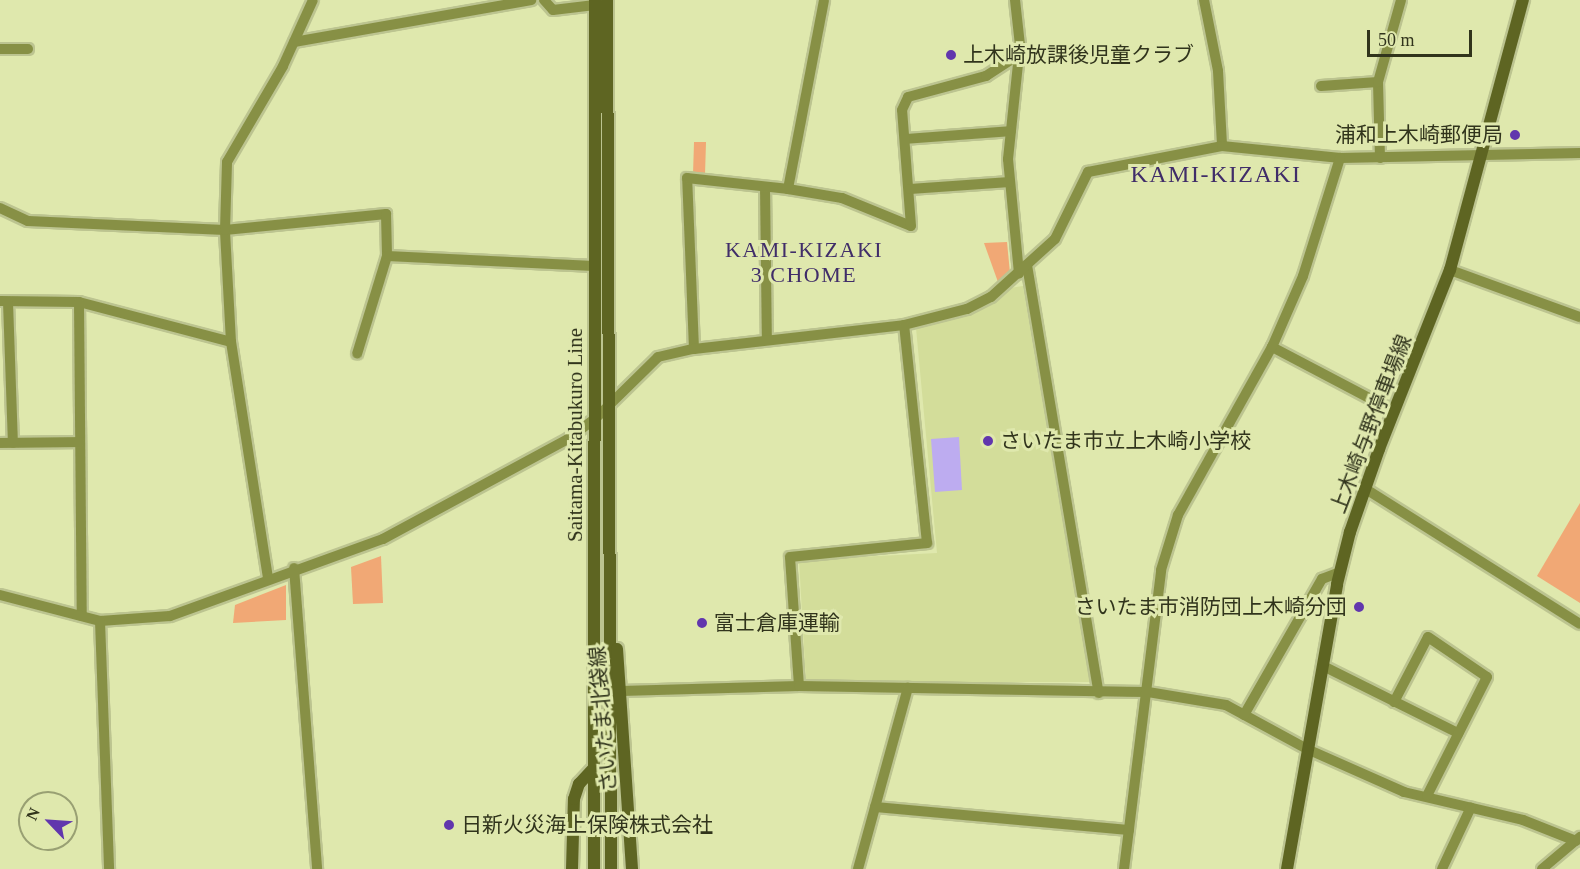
<!DOCTYPE html>
<meta charset="utf-8">
<style>
body{margin:0}
#map{position:relative;width:1580px;height:869px;overflow:hidden;background:#dfe8ad;font-family:"Times New Roman","Noto Sans JP",serif}
div>[style]{position:absolute}
.built>*{inset:0;background:#d3dd9a}
.green>*{inset:0;background:#f1a875}
.water>*{inset:0;background:#bdacf0}
.roads{filter:drop-shadow(2px 0 #bcc490) drop-shadow(-2px 0 #bcc490) drop-shadow(0 2px #bcc490) drop-shadow(0 -2px #bcc490)}
.minor>*{height:10px;margin:-5px;padding:0 5px;transform-origin:5px;border-radius:5px;background:#879045}
.secondary>*{height:12px;margin:-6px;padding:0 6px;transform-origin:6px;border-radius:6px;background:#5e6522}
.dots>*{width:16px;height:16px;translate:-50% -50%;box-sizing:border-box;border:3px solid #dfe8ad;border-radius:50%}
span{translate:-50% -50%;white-space:nowrap;text-align:center;line-height:1.15;-webkit-text-stroke:6px #dfe8ad;paint-order:stroke}
.poi-label{font-size:21px;color:#31341c}
.left{translate:0 -50%;text-align:left}
.right{translate:-100% -50%;text-align:right}
.street-label{font-size:21px;color:#31341c}
.neighbourhood-label{font-size:22px;color:#402d69;letter-spacing:1.5px}
.quarter-label{font-size:24px;color:#402d69;letter-spacing:1.5px}
.north{position:absolute;left:18px;top:791px;width:60px;height:60px;box-sizing:border-box;background:#dfe8ad;border:2px solid #99a073;border-radius:50%;rotate:295deg;font-size:16px;font-weight:700;line-height:24px;text-align:center;color:#31341c}
.north::after{content:'';display:block;margin:auto;width:21px;height:27px;background:#6136ad;clip-path:polygon(50% 0,100% 100%,50% 72%,0 100%)}
.scale{position:absolute;left:1367px;top:30px;width:105px;height:27px;box-sizing:border-box;border:3px solid #31341c;border-top:0;padding-left:8px;font-size:18px;line-height:21px;white-space:nowrap;color:#31341c;-webkit-text-stroke:4px #dfe8ad;paint-order:stroke}
</style>
<div id="map">
<div class="built">
<i style="clip-path:polygon(1023px 286px,1090px 682px,806px 682px,799px 560px,937px 553px,916px 328px,973px 313px,1010px 288px)"></i>
</div>
<div class="green">
<i style="clip-path:polygon(694px 142px,706px 142px,705px 174px,693px 174px)"></i>
<i style="clip-path:polygon(1007px 242px,1010px 273px,998px 282px,984px 243px)"></i>
<i style="clip-path:polygon(1580px 503px,1580px 603px,1537px 576px)"></i>
<i style="clip-path:polygon(381px 556px,383px 603px,353px 604px,351px 567px)"></i>
<i style="clip-path:polygon(286px 585px,286px 620px,233px 623px,235px 605px)"></i>
</div>
<div class="water">
<i style="clip-path:polygon(959px 437px,962px 490px,935px 492px,931px 439px)"></i>
</div>
<div class="roads">
<div class="minor">
<i style="left:544px;top:0;width:13px;rotate:48deg"></i>
<i style="left:553px;top:10px;width:42px;rotate:-6.8deg"></i>
<i style="left:1015px;top:0;width:45px;rotate:83.7deg"></i>
<i style="left:1020px;top:45px;width:115px;rotate:96deg"></i>
<i style="left:1008px;top:159px;width:115px;rotate:84.5deg"></i>
<i style="left:1204px;top:0;width:72px;rotate:78.8deg"></i>
<i style="left:1218px;top:71px;width:75px;rotate:86.9deg"></i>
<i style="left:294px;top:42px;width:241px;rotate:-10deg"></i>
<i style="left:0;top:49px;width:28px"></i>
<i style="left:1378px;top:82px;width:76px;rotate:88.5deg"></i>
<i style="left:1321px;top:86px;width:57px;rotate:-4deg"></i>
<i style="left:1378px;top:82px;width:85px;rotate:-74.3deg"></i>
<i style="left:905px;top:139px;width:106px;rotate:-4.3deg"></i>
<i style="left:765px;top:187px;width:153px;rotate:89.3deg"></i>
<i style="left:788px;top:189px;width:55px;rotate:9.5deg"></i>
<i style="left:842px;top:198px;width:74px;rotate:22.1deg"></i>
<i style="left:911px;top:226px;width:116px;rotate:-94.4deg"></i>
<i style="left:902px;top:110px;width:14px;rotate:-65deg"></i>
<i style="left:908px;top:97px;width:81px;rotate:-15.1deg"></i>
<i style="left:986px;top:76px;width:38px;rotate:-33deg"></i>
<i style="left:910px;top:189px;width:100px;rotate:-4deg"></i>
<i style="left:0;top:208px;width:31px;rotate:25deg"></i>
<i style="left:28px;top:221px;width:197px;rotate:2.6deg"></i>
<i style="left:225px;top:230px;width:162px;rotate:-5.7deg"></i>
<i style="left:386px;top:214px;width:42px;rotate:88.6deg"></i>
<i style="left:387px;top:256px;width:102px;rotate:107deg"></i>
<i style="left:387px;top:256px;width:207px;rotate:2.8deg"></i>
<i style="left:1027px;top:265px;width:434px;rotate:80.5deg"></i>
<i style="left:1450px;top:270px;width:138px;rotate:19.9deg"></i>
<i style="left:0;top:301px;width:79px;rotate:0.7deg"></i>
<i style="left:79px;top:302px;width:157px;rotate:14.7deg"></i>
<i style="left:8px;top:302px;width:141px;rotate:88deg"></i>
<i style="left:79px;top:302px;width:314px;rotate:89.5deg"></i>
<i style="left:1272px;top:347px;width:138px;rotate:27.7deg"></i>
<i style="left:694px;top:349px;width:171px;rotate:-92.3deg"></i>
<i style="left:687px;top:178px;width:102px;rotate:6.2deg"></i>
<i style="left:788px;top:189px;width:192px;rotate:-79.2deg"></i>
<i style="left:0;top:443px;width:80px;rotate:-0.7deg"></i>
<i style="left:1364px;top:488px;width:255px;rotate:32.2deg"></i>
<i style="left:294px;top:568px;width:302px;rotate:85.6deg"></i>
<i style="left:268px;top:578px;width:239px;rotate:-98.9deg"></i>
<i style="left:231px;top:342px;width:112px;rotate:-93.1deg"></i>
<i style="left:225px;top:230px;width:68px;rotate:-88.3deg"></i>
<i style="left:227px;top:162px;width:111px;rotate:-59.7deg"></i>
<i style="left:283px;top:66px;width:72px;rotate:-65.6deg"></i>
<i style="left:0;top:595px;width:103px;rotate:14.6deg"></i>
<i style="left:100px;top:621px;width:70px;rotate:-4.1deg"></i>
<i style="left:170px;top:616px;width:226px;rotate:-19.9deg"></i>
<i style="left:383px;top:539px;width:210px;rotate:-28.4deg"></i>
<i style="left:568px;top:439px;width:34px;rotate:-37deg"></i>
<i style="left:595px;top:419px;width:88px;rotate:-44.5deg"></i>
<i style="left:658px;top:357px;width:37px;rotate:-13deg"></i>
<i style="left:694px;top:349px;width:211px;rotate:-6.5deg"></i>
<i style="left:904px;top:325px;width:65px;rotate:-14.3deg"></i>
<i style="left:967px;top:309px;width:27px;rotate:-27deg"></i>
<i style="left:991px;top:297px;width:86px;rotate:-42.2deg"></i>
<i style="left:1055px;top:239px;width:75px;rotate:-63.8deg"></i>
<i style="left:1088px;top:172px;width:136px;rotate:-11deg"></i>
<i style="left:1222px;top:146px;width:119px;rotate:5.8deg"></i>
<i style="left:1340px;top:158px;width:240px;rotate:-1.2deg"></i>
<i style="left:100px;top:621px;width:248px;rotate:87.9deg"></i>
<i style="left:1323px;top:666px;width:151px;rotate:26.4deg"></i>
<i style="left:799px;top:686px;width:129px;rotate:-94deg"></i>
<i style="left:790px;top:557px;width:138px;rotate:-5.8deg"></i>
<i style="left:927px;top:543px;width:219px;rotate:-96deg"></i>
<i style="left:621px;top:691px;width:178px;rotate:-1.6deg"></i>
<i style="left:799px;top:686px;width:349px;rotate:1deg"></i>
<i style="left:1148px;top:692px;width:79px;rotate:9.5deg"></i>
<i style="left:1226px;top:705px;width:92px;rotate:28.5deg"></i>
<i style="left:1307px;top:749px;width:106px;rotate:23.9deg"></i>
<i style="left:1404px;top:792px;width:122px;rotate:13.2deg"></i>
<i style="left:1523px;top:820px;width:57px;rotate:21.6deg"></i>
<i style="left:1394px;top:702px;width:73px;rotate:-62.4deg"></i>
<i style="left:1428px;top:637px;width:71px;rotate:34.1deg"></i>
<i style="left:1487px;top:677px;width:133px;rotate:116.8deg"></i>
<i style="left:1244px;top:715px;width:157px;rotate:-60.2deg"></i>
<i style="left:1322px;top:579px;width:19px;rotate:-21deg"></i>
<i style="left:875px;top:807px;width:255px;rotate:5.2deg"></i>
<i style="left:858px;top:869px;width:188px;rotate:-74.6deg"></i>
<i style="left:1124px;top:869px;width:301px;rotate:-82.9deg"></i>
<i style="left:1161px;top:570px;width:58px;rotate:-72.8deg"></i>
<i style="left:1178px;top:515px;width:193px;rotate:-60.8deg"></i>
<i style="left:1272px;top:347px;width:77px;rotate:-66.4deg"></i>
<i style="left:1303px;top:276px;width:124px;rotate:-72.6deg"></i>
<i style="left:1442px;top:869px;width:68px;rotate:-64.9deg"></i>
<i style="left:1542px;top:869px;width:50px;rotate:-40.1deg"></i>
</div>
<div class="secondary">
<i style="left:607px;top:0;width:869px;rotate:89.74deg"></i>
<i style="left:617px;top:649px;width:221px;rotate:86.1deg"></i>
<i style="left:572px;top:869px;width:70px;rotate:-88.4deg"></i>
<i style="left:574px;top:799px;width:16px;rotate:-72deg"></i>
<i style="left:579px;top:784px;width:19px;rotate:-47deg"></i>
<i style="left:594px;top:869px;width:869px;rotate:-89.93deg"></i>
<i style="left:1287px;top:869px;width:289px;rotate:-80deg"></i>
<i style="left:1337px;top:584px;width:54px;rotate:-76deg"></i>
<i style="left:1350px;top:532px;width:88px;rotate:-70.7deg"></i>
<i style="left:1379px;top:449px;width:193px;rotate:-68.4deg"></i>
<i style="left:1450px;top:270px;width:280px;rotate:-74.9deg"></i>
</div>
</div>
<div class="dots">
<i style="left:951px;top:55px;background:#6136ad"></i>
<i style="left:1515px;top:135px;background:#6136ad"></i>
<i style="left:988px;top:441px;background:#6136ad"></i>
<i style="left:1359px;top:607px;background:#6136ad"></i>
<i style="left:702px;top:623px;background:#6136ad"></i>
<i style="left:449px;top:825px;background:#6136ad"></i>
</div>
<div class="poi-label">
<span class="left" style="left:963px;top:55px">上木崎放課後児童クラブ</span>
<span class="right" style="left:1503px;top:135px">浦和上木崎郵便局</span>
<span class="left" style="left:1000px;top:441px">さいたま市立上木崎小学校</span>
<span class="right" style="left:1347px;top:607px">さいたま市消防団上木崎分団</span>
<span class="left" style="left:714px;top:623px">富士倉庫運輸</span>
<span class="left" style="left:461px;top:825px">日新火災海上保険株式会社</span>
</div>
<div class="street-label">
<span style="left:1371px;top:424px;rotate:-69deg">上木崎与野停車場線</span>
<span style="left:575px;top:435px;rotate:-90deg">Saitama-Kitabukuro Line</span>
<span style="left:603px;top:719px;rotate:-95deg">さいたま北袋線</span>
</div>
<div class="neighbourhood-label">
<span style="left:804px;top:262px">KAMI-KIZAKI<br>3 CHOME</span>
</div>
<div class="quarter-label">
<span style="left:1216px;top:175px">KAMI-KIZAKI</span>
</div>
<div class="north">N</div>
<div class="scale">50 m</div>
</div>
